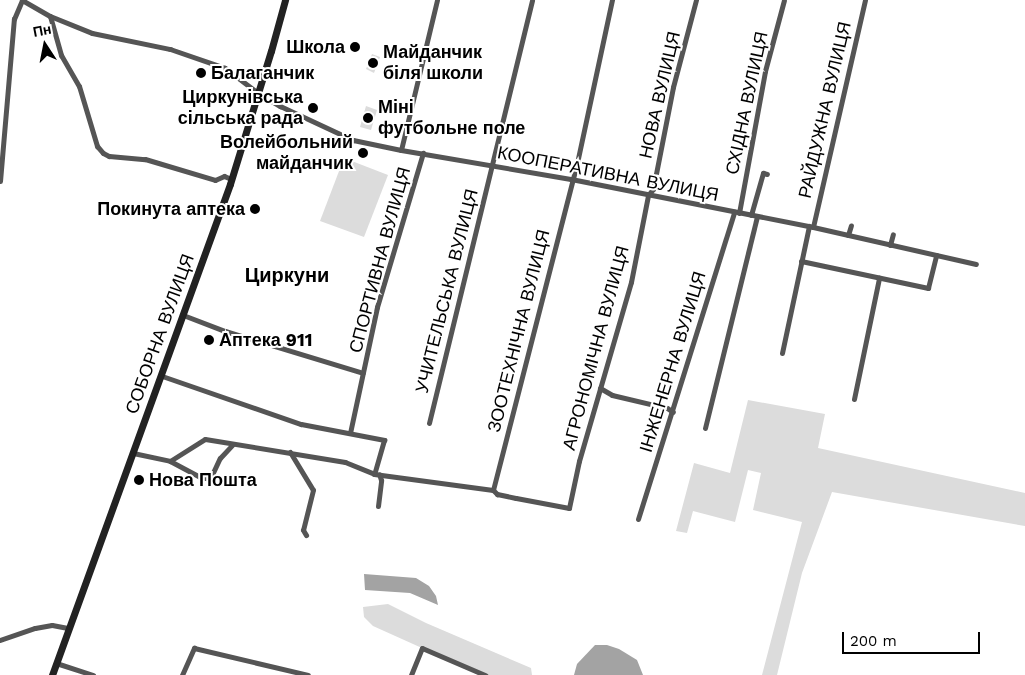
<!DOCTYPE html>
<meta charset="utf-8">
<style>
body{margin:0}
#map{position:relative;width:1025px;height:675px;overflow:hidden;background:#fff;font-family:"Work Sans",sans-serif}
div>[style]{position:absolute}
.green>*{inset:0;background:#dcdcdc}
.water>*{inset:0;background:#a3a3a3}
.street>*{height:5px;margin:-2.5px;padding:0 2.5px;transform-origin:2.5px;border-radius:2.5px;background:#555}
.secondary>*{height:7px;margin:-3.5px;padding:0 3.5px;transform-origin:3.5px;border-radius:3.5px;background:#222}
.dots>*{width:14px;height:14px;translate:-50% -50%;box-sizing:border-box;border:2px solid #fff;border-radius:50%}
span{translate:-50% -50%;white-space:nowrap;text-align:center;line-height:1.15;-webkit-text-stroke:4px #fff;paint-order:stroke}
.poi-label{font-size:18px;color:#000;font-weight:700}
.right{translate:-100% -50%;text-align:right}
.left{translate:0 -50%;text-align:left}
.street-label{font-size:18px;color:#000}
.quarter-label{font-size:20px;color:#000;font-weight:700}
.north{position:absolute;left:20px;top:20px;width:50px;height:50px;-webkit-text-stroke:4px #fff;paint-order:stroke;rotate:349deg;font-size:14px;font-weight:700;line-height:20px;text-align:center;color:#000}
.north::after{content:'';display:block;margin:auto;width:18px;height:22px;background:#000;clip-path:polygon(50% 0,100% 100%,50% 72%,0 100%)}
.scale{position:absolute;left:842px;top:632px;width:138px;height:22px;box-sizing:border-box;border:2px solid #000;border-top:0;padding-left:6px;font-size:15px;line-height:18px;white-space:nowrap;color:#000;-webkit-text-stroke:4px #fff;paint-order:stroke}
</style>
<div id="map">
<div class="green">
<i style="clip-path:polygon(372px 54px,380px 57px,374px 73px,366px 69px)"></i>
<i style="clip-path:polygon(366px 106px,377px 110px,371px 130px,360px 127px)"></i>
<i style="clip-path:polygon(344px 158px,388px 175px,364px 237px,320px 221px)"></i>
<i style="clip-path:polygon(748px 400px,825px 414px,818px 448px,1025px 493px,1025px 526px,832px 492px,802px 573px,777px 675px,762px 675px,802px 522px,753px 510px,761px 473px,748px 470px,735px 522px,693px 511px,687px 533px,676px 531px,694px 463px,730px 473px)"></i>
<i style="clip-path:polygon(388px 604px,426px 623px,531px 668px,532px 675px,482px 675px,373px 626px,364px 617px,363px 607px)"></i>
</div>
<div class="water">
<i style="clip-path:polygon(364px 574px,416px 578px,429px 586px,436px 596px,438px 605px,410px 593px,365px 590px)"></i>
<i style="clip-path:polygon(595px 645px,607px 645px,619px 649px,637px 660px,643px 675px,574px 675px,577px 664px)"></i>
</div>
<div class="street">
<i style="left:22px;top:0;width:32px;rotate:30deg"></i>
<i style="left:50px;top:16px;width:45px;rotate:22deg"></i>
<i style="left:92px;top:33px;width:80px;rotate:11.6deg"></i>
<i style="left:170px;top:49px;width:58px;rotate:19.1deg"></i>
<i style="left:225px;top:68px;width:41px;rotate:37.1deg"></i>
<i style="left:258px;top:93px;width:26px;rotate:31deg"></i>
<i style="left:280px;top:106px;width:81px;rotate:25deg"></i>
<i style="left:353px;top:140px;width:49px;rotate:11.8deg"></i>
<i style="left:401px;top:150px;width:172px;rotate:9.7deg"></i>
<i style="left:571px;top:179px;width:247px;rotate:11.2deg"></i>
<i style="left:813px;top:227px;width:167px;rotate:12.8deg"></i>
<i style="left:50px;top:16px;width:41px;rotate:74.2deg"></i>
<i style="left:61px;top:55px;width:36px;rotate:60deg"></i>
<i style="left:79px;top:86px;width:63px;rotate:73.3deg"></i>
<i style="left:97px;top:146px;width:9px;rotate:49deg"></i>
<i style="left:103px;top:153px;width:7px;rotate:27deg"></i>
<i style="left:109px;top:156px;width:36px;rotate:5deg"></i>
<i style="left:145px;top:159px;width:73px;rotate:16.7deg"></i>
<i style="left:215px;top:180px;width:10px;rotate:-24deg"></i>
<i style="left:224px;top:176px;width:8px;rotate:23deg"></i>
<i style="left:401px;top:150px;width:154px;rotate:-76.5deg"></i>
<i style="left:0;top:181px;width:163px;rotate:-85.1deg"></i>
<i style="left:14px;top:19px;width:21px;rotate:-67deg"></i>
<i style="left:739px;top:213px;width:144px;rotate:-79.6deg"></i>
<i style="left:765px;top:71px;width:73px;rotate:-75deg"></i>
<i style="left:751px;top:215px;width:44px;rotate:-74.1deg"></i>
<i style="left:763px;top:173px;width:4px;rotate:14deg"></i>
<i style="left:813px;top:227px;width:233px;rotate:-77.1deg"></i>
<i style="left:848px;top:235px;width:10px;rotate:-73deg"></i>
<i style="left:890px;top:245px;width:11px;rotate:-75deg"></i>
<i style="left:801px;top:261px;width:130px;rotate:12deg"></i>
<i style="left:928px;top:288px;width:34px;rotate:-76deg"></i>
<i style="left:183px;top:315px;width:45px;rotate:20.9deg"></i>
<i style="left:225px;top:331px;width:144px;rotate:16.9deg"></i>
<i style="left:782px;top:353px;width:130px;rotate:-78deg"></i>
<i style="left:162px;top:376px;width:147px;rotate:19.1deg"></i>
<i style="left:301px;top:424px;width:85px;rotate:10.9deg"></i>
<i style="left:384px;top:440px;width:35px;rotate:106deg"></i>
<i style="left:374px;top:474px;width:120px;rotate:7.7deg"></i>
<i style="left:493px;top:490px;width:6px;rotate:45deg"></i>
<i style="left:497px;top:494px;width:19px;rotate:12deg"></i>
<i style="left:516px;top:498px;width:54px;rotate:10.7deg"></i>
<i style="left:569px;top:508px;width:48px;rotate:-78deg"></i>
<i style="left:579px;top:461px;width:186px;rotate:-73.8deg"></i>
<i style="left:631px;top:282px;width:89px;rotate:-78.9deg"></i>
<i style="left:648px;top:195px;width:8px;rotate:-50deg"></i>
<i style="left:653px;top:189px;width:104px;rotate:-78.9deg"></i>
<i style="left:673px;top:87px;width:90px;rotate:-75.2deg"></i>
<i style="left:600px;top:388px;width:14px;rotate:30deg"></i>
<i style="left:612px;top:395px;width:57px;rotate:13.3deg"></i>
<i style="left:667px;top:408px;width:7px;rotate:34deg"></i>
<i style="left:854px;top:399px;width:124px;rotate:-78.3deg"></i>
<i style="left:429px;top:423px;width:435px;rotate:-76.3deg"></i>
<i style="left:705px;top:428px;width:218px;rotate:-76.2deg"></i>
<i style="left:350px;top:433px;width:129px;rotate:-77.9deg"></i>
<i style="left:377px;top:307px;width:161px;rotate:-73.4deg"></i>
<i style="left:290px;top:452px;width:44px;rotate:58.8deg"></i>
<i style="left:313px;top:490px;width:41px;rotate:104deg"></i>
<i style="left:303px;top:530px;width:6px;rotate:59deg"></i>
<i style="left:133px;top:453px;width:38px;rotate:12deg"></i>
<i style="left:170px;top:461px;width:41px;rotate:-32.2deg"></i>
<i style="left:205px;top:439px;width:142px;rotate:9.3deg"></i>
<i style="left:345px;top:462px;width:31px;rotate:22deg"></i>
<i style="left:170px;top:461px;width:34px;rotate:28deg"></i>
<i style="left:200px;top:477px;width:10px;rotate:11deg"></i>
<i style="left:210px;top:479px;width:23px;rotate:-65deg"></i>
<i style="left:220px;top:458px;width:19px;rotate:-47deg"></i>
<i style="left:493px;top:490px;width:338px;rotate:-75.6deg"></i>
<i style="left:577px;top:163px;width:167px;rotate:-77.9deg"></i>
<i style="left:378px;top:506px;width:26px;rotate:-83deg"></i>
<i style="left:381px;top:480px;width:6px;rotate:-108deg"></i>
<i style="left:638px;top:519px;width:322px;rotate:-72.6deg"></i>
<i style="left:0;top:640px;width:37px;rotate:-19deg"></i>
<i style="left:35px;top:628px;width:17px;rotate:-10deg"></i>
<i style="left:52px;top:625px;width:16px;rotate:11deg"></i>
<i style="left:56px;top:663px;width:39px;rotate:18deg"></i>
<i style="left:182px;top:675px;width:30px;rotate:-66deg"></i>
<i style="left:194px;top:648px;width:117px;rotate:13.3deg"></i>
<i style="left:411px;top:675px;width:29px;rotate:-68deg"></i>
<i style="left:422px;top:648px;width:69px;rotate:23.2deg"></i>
</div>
<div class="secondary">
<i style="left:52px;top:675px;width:522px;rotate:-70.07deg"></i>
<i style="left:230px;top:184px;width:139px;rotate:-72.9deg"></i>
<i style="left:271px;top:51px;width:53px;rotate:-74.6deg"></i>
</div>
<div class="dots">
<i style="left:355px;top:47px;background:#000"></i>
<i style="left:373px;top:63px;background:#000"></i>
<i style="left:201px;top:73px;background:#000"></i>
<i style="left:313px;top:108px;background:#000"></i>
<i style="left:368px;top:118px;background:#000"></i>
<i style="left:363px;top:153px;background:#000"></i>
<i style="left:255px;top:209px;background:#000"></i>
<i style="left:209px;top:340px;background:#000"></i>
<i style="left:139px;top:480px;background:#000"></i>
</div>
<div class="poi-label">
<span class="right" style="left:345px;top:47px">Школа</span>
<span class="left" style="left:383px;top:63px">Майданчик<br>біля школи</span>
<span class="left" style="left:211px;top:73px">Балаганчик</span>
<span class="right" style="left:303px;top:108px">Циркунівська<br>сільська рада</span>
<span class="left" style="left:378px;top:118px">Міні<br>футбольне поле</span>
<span class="right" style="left:353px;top:153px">Волейбольний<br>майданчик</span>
<span class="right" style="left:245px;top:209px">Покинута аптека</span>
<span class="left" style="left:219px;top:340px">Аптека 911</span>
<span class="left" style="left:149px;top:480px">Нова Пошта</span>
</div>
<div class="street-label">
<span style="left:660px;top:95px;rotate:-77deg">НОВА ВУЛИЦЯ</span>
<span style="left:747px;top:103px;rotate:-78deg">СХІДНА ВУЛИЦЯ</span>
<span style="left:825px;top:110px;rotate:-77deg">РАЙДУЖНА ВУЛИЦЯ</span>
<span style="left:608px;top:174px;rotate:11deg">КООПЕРАТИВНА ВУЛИЦЯ</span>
<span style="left:380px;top:260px;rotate:-75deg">СПОРТИВНА ВУЛИЦЯ</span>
<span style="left:447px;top:291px;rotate:-76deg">УЧИТЕЛЬСЬКА ВУЛИЦЯ</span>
<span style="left:519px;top:331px;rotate:-76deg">ЗООТЕХНІЧНА ВУЛИЦЯ</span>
<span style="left:160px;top:334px;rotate:-70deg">СОБОРНА ВУЛИЦЯ</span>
<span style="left:596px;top:348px;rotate:-75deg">АГРОНОМІЧНА ВУЛИЦЯ</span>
<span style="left:673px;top:362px;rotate:-73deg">ІНЖЕНЕРНА ВУЛИЦЯ</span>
</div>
<div class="quarter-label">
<span style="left:287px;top:275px">Циркуни</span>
</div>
<div class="north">Пн</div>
<div class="scale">200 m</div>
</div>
